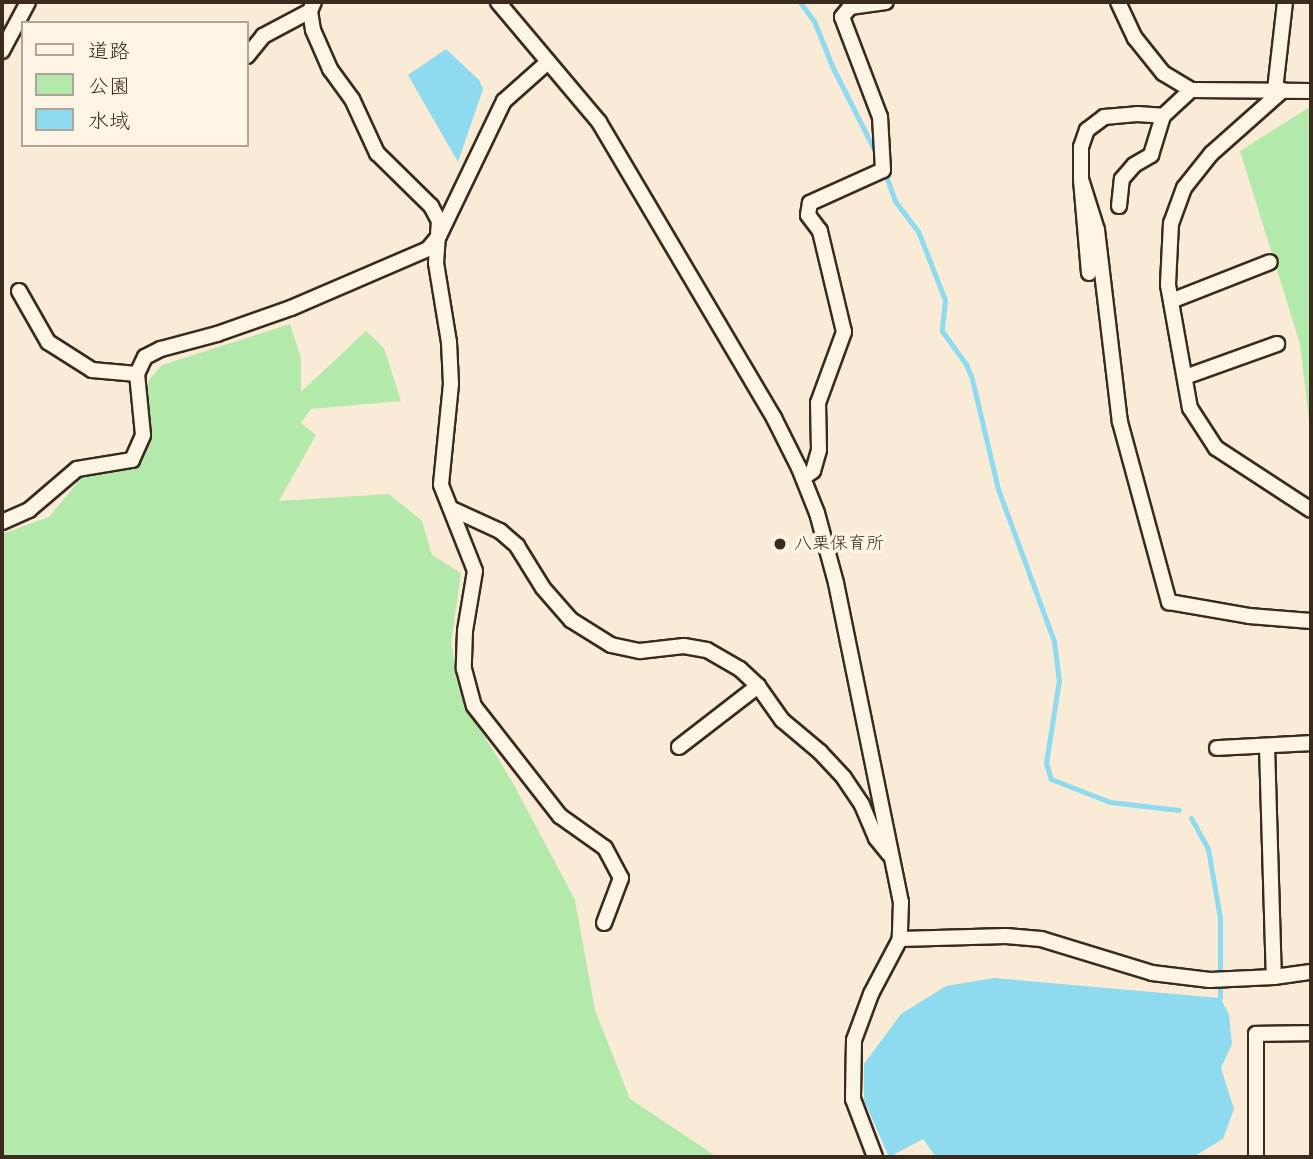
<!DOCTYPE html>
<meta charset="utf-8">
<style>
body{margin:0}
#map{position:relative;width:1313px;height:1159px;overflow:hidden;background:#faebd7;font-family:Pangolin,"Klee One",sans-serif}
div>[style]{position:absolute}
.green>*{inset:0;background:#b3e9ab}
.water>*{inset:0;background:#8edaee}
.stream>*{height:5px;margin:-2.5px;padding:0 2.5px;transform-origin:2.5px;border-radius:2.5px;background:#8edaee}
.roads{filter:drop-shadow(2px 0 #3b2a1e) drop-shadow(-2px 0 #3b2a1e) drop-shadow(0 2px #3b2a1e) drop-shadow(0 -2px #3b2a1e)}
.street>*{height:14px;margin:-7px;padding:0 7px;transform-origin:7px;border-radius:7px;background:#fcf5e5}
.dots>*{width:19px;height:19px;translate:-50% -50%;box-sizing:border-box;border:4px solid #fcf5e5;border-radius:50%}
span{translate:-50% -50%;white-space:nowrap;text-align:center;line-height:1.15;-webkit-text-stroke:7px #fcf5e5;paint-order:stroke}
.poi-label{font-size:18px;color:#3b2a1e}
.left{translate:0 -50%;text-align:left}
.frame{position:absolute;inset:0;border:4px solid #3b2a1e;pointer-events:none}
.legend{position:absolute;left:21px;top:21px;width:228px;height:126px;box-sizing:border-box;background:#fcf5e5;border:2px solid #afa495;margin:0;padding:9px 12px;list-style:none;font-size:21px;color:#3b2a1e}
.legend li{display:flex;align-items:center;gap:14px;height:35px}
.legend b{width:35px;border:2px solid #afa495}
</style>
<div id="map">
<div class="green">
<i style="clip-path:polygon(1311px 106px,1311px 438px,1300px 344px,1240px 151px)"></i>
<i style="clip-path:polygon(290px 324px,301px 358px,301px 392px,366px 331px,384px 348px,401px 401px,311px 409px,301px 423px,316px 435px,279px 501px,389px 494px,422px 521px,432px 555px,461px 573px,451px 644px,466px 706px,513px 783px,575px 900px,595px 1010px,630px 1099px,717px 1157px,2px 1157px,2px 534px,49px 517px,82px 477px,136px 468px,149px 442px,148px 381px,162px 365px)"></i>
</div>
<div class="water">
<i style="clip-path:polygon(446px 49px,479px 80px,483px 89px,458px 162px,408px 75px)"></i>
<i style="clip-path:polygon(994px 978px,1220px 998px,1229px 1014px,1232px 1044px,1221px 1068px,1234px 1109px,1223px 1139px,1193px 1157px,936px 1157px,923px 1139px,889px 1157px,864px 1100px,864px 1064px,901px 1014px,946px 986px)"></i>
</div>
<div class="stream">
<i style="left:800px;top:2px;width:24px;rotate:54deg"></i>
<i style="left:814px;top:21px;width:51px;rotate:68deg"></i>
<i style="left:833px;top:68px;width:97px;rotate:63.2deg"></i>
<i style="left:886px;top:176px;width:27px;rotate:70deg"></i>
<i style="left:895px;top:201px;width:38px;rotate:53deg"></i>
<i style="left:918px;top:231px;width:74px;rotate:68.6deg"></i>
<i style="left:945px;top:300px;width:31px;rotate:96deg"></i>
<i style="left:942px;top:331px;width:41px;rotate:54deg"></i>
<i style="left:966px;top:364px;width:16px;rotate:68deg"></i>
<i style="left:972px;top:379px;width:113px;rotate:76.7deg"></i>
<i style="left:998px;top:489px;width:162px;rotate:69.8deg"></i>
<i style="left:1054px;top:641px;width:39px;rotate:83deg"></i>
<i style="left:1059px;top:680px;width:84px;rotate:98.9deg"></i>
<i style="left:1046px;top:763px;width:17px;rotate:73deg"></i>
<i style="left:1051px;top:779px;width:63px;rotate:21.3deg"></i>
<i style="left:1110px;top:802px;width:69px;rotate:6.6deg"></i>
<i style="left:1191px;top:818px;width:35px;rotate:61deg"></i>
<i style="left:1208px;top:849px;width:70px;rotate:80.1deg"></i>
<i style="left:1220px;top:918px;width:80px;rotate:90deg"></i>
</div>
<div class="roads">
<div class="street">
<i style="left:314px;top:2px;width:10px;rotate:114deg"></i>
<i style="left:310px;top:11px;width:19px;rotate:81deg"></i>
<i style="left:313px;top:30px;width:43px;rotate:66.4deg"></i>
<i style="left:330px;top:69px;width:37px;rotate:54deg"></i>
<i style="left:352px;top:99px;width:60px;rotate:65.2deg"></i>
<i style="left:377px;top:153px;width:76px;rotate:44.5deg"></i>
<i style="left:431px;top:206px;width:17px;rotate:62deg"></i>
<i style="left:439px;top:221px;width:42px;rotate:94.1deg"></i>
<i style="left:436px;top:263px;width:80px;rotate:80.7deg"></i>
<i style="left:449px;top:342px;width:42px;rotate:87.3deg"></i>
<i style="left:451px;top:384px;width:101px;rotate:95.7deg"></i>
<i style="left:441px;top:485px;width:92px;rotate:68.4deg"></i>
<i style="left:475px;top:571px;width:61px;rotate:99.5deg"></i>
<i style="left:465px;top:631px;width:38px;rotate:92deg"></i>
<i style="left:464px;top:669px;width:38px;rotate:75deg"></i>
<i style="left:474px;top:706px;width:140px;rotate:52deg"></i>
<i style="left:560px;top:816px;width:55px;rotate:35.4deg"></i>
<i style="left:605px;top:848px;width:34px;rotate:62deg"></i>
<i style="left:621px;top:878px;width:48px;rotate:110.7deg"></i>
<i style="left:498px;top:2px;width:157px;rotate:49.9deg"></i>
<i style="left:599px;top:122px;width:344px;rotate:59.4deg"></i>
<i style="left:774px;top:418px;width:56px;rotate:63.4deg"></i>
<i style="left:799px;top:468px;width:48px;rotate:68.2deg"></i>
<i style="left:817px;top:513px;width:73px;rotate:74.8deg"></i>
<i style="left:836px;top:583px;width:326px;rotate:78.5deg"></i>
<i style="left:901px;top:902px;width:37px;rotate:92deg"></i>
<i style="left:900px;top:939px;width:62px;rotate:117.8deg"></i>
<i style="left:871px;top:994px;width:49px;rotate:110.3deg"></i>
<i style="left:854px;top:1040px;width:59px;rotate:91deg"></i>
<i style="left:853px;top:1099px;width:62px;rotate:69.2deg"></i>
<i style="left:1118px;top:2px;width:40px;rotate:65deg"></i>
<i style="left:1135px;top:38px;width:45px;rotate:51.3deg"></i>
<i style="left:1163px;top:73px;width:33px;rotate:31deg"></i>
<i style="left:1191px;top:90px;width:120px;rotate:0.5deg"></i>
<i style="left:2px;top:51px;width:55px;rotate:-62deg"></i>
<i style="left:247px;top:56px;width:26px;rotate:-51deg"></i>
<i style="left:263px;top:36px;width:53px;rotate:-28deg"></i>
<i style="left:1275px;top:90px;width:89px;rotate:-83.5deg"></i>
<i style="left:1283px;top:90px;width:96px;rotate:138.4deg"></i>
<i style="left:1211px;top:154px;width:43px;rotate:128.5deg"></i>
<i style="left:1184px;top:188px;width:37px;rotate:110deg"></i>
<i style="left:1171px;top:223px;width:62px;rotate:92.8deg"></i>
<i style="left:1168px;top:285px;width:125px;rotate:79.9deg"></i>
<i style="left:1190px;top:408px;width:48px;rotate:57deg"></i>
<i style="left:1216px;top:448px;width:113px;rotate:33.1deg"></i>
<i style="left:1081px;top:179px;width:53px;rotate:72.6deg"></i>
<i style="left:1097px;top:230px;width:193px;rotate:83.2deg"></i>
<i style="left:1120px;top:422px;width:187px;rotate:74.8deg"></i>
<i style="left:1169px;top:602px;width:81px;rotate:9.9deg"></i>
<i style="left:1249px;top:616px;width:62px;rotate:4.6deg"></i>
<i style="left:1119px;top:206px;width:27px;rotate:-84deg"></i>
<i style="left:1122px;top:179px;width:18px;rotate:-49deg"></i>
<i style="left:1134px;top:165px;width:20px;rotate:-30deg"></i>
<i style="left:1151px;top:155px;width:41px;rotate:-72.9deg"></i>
<i style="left:1163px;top:116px;width:38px;rotate:-43deg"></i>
<i style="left:1089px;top:273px;width:94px;rotate:-94.9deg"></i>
<i style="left:1081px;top:179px;width:32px;rotate:-90deg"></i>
<i style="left:1081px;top:147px;width:18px;rotate:-71deg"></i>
<i style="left:1087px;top:130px;width:21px;rotate:-37deg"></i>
<i style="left:1104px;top:117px;width:33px;rotate:-5deg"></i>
<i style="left:1137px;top:114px;width:26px;rotate:4deg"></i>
<i style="left:19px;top:291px;width:59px;rotate:60.4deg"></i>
<i style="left:48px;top:342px;width:52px;rotate:32.5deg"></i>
<i style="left:92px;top:370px;width:45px;rotate:5.1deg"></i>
<i style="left:1171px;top:301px;width:106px;rotate:-21.5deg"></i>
<i style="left:1185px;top:377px;width:98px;rotate:-19.7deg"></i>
<i style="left:803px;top:478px;width:12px;rotate:-35deg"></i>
<i style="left:813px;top:471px;width:22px;rotate:-74deg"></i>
<i style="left:819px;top:450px;width:47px;rotate:-91.2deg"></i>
<i style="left:818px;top:403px;width:76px;rotate:-69.9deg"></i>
<i style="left:844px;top:332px;width:104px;rotate:-103.4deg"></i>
<i style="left:820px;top:231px;width:20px;rotate:-127deg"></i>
<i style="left:808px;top:215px;width:12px;rotate:-81deg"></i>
<i style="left:810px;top:203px;width:80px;rotate:-24.3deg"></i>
<i style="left:883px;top:170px;width:53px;rotate:-93.2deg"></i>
<i style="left:880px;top:117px;width:107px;rotate:-110.8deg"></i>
<i style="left:842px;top:17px;width:13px;rotate:-51deg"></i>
<i style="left:850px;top:7px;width:36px;rotate:-8deg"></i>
<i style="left:452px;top:509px;width:53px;rotate:24.6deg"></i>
<i style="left:500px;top:531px;width:23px;rotate:41deg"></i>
<i style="left:517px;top:546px;width:49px;rotate:58.2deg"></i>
<i style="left:543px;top:588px;width:43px;rotate:48.8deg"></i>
<i style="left:571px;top:620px;width:47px;rotate:32deg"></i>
<i style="left:611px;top:645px;width:30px;rotate:12deg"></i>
<i style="left:640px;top:651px;width:44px;rotate:-6.5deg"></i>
<i style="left:684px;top:646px;width:23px;rotate:10deg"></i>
<i style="left:707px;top:650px;width:38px;rotate:30deg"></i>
<i style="left:740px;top:669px;width:25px;rotate:43deg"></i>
<i style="left:758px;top:686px;width:42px;rotate:54.8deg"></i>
<i style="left:782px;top:720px;width:50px;rotate:40.1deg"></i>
<i style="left:820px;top:752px;width:35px;rotate:47deg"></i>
<i style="left:844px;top:778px;width:32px;rotate:56deg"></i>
<i style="left:862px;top:805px;width:36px;rotate:67deg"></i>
<i style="left:876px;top:838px;width:21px;rotate:51deg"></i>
<i style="left:2px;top:522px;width:30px;rotate:-24deg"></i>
<i style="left:29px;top:510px;width:63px;rotate:-40.5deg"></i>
<i style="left:77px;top:469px;width:56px;rotate:-9.3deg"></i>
<i style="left:132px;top:460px;width:27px;rotate:-66deg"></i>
<i style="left:143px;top:435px;width:61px;rotate:-95.6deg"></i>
<i style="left:137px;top:374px;width:19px;rotate:-65deg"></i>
<i style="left:145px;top:357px;width:18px;rotate:-27deg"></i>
<i style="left:161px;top:349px;width:58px;rotate:-15deg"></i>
<i style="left:217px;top:334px;width:78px;rotate:-19.4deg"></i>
<i style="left:291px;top:308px;width:149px;rotate:-23.3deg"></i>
<i style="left:428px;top:249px;width:17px;rotate:-50deg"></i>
<i style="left:439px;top:236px;width:150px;rotate:-64.3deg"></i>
<i style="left:504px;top:101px;width:59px;rotate:-41.6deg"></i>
<i style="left:1267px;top:746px;width:231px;rotate:88.3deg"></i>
<i style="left:679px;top:747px;width:100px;rotate:-37.7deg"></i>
<i style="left:1217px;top:748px;width:94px;rotate:-3deg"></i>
<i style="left:900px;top:939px;width:106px;rotate:-1.6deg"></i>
<i style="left:1006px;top:936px;width:35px;rotate:5deg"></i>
<i style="left:1041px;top:939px;width:116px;rotate:17deg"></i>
<i style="left:1152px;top:973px;width:58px;rotate:6.9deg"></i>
<i style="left:1210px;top:980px;width:64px;rotate:-2.7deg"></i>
<i style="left:1274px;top:977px;width:37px;rotate:-8deg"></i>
<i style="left:1256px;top:1157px;width:123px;rotate:-90deg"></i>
<i style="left:1256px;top:1034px;width:55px;rotate:-1deg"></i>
</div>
</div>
<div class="dots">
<i style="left:780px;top:544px;background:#3b2a1e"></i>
</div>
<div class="poi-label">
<span class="left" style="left:794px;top:544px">八栗保育所</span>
</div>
<div class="frame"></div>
<ul class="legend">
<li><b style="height:9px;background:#fcf5e5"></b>道路</li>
<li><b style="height:19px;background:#b3e9ab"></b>公園</li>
<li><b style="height:19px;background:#8edaee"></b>水域</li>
</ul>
</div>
